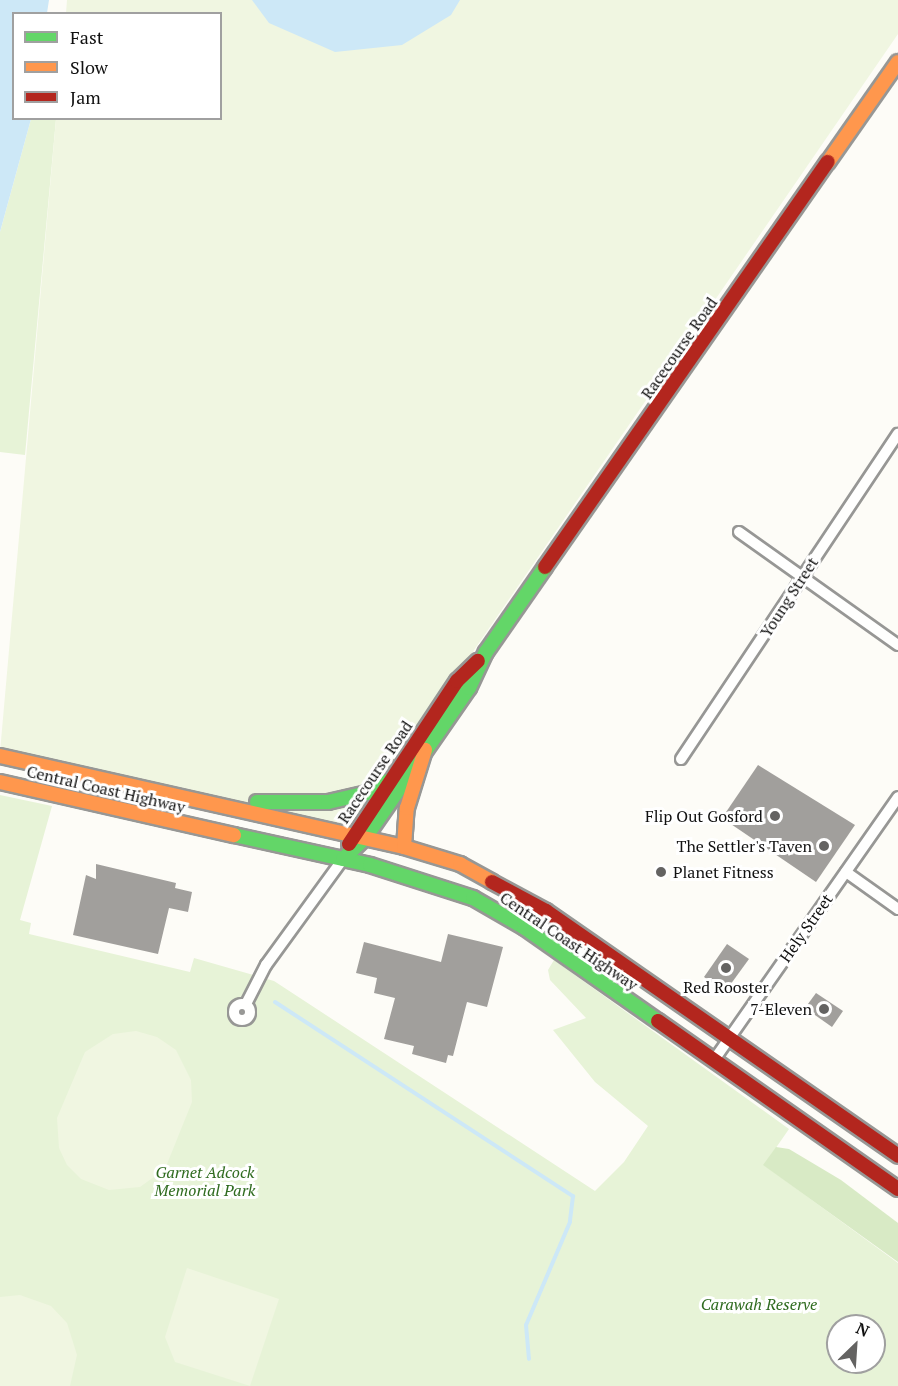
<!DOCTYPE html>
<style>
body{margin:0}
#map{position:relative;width:898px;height:1386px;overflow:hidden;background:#fdfcf7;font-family:"PT Serif",serif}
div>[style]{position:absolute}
.green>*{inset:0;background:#e7f3d7}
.forest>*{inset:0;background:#d8eac5}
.pitch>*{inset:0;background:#f0f6e1}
.water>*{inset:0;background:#cde8f7}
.stream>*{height:4px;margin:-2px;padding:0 2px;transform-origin:2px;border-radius:2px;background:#cde8f7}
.building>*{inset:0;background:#a19f9c}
.roads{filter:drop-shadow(2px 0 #979795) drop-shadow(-2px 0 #979795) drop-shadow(0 2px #979795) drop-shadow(0 -2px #979795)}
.street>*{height:10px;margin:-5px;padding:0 5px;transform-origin:5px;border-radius:5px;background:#fffffe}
.street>.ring{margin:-5px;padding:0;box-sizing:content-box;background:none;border:10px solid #fffffe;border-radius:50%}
.fast>*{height:14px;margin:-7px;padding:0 7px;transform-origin:7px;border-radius:7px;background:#63d668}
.slow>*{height:14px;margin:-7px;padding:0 7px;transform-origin:7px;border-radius:7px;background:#ff974d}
.jam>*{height:14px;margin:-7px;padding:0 7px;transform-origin:7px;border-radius:7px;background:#b3261e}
.dots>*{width:16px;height:16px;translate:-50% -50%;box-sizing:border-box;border:3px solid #fff;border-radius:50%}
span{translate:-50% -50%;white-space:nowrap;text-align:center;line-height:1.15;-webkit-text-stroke:6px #fff;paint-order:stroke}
.street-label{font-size:16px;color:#111}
.poi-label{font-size:16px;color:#111}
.right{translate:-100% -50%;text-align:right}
.left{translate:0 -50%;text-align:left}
.park-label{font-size:16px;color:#2f6b1f;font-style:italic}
.legend{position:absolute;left:12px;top:12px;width:210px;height:108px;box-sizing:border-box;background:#fff;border:2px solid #a0a0a0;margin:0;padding:8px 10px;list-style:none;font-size:18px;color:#111}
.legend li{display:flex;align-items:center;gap:12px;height:30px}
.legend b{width:30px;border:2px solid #a0a0a0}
.north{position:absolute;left:826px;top:1314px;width:60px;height:60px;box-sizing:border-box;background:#fff;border:2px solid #a0a0a0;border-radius:50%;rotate:25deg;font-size:16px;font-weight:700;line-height:24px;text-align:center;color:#111}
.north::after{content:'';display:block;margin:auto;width:21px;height:27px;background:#646362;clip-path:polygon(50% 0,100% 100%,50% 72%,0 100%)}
</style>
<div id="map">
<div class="green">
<i style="clip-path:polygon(31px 119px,56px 119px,25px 455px,0 452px,0 232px)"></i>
<i style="clip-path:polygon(evenodd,0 795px,52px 806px,20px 920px,31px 923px,29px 934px,190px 972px,194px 958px,274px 981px,595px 1191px,624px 1162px,648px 1126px,595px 1082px,553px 1030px,586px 1018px,550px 980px,548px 970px,554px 960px,789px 1129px,764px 1165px,898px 1263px,898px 1386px,0 1386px,0 795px,838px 1326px,874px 1326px,874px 1362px,838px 1362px,838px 1326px)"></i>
</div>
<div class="forest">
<i style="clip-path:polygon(776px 1147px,789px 1149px,841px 1180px,898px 1223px,898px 1262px,763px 1165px)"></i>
</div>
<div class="pitch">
<i style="clip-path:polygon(67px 0,898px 0,898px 34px,353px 826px,0 752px,56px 119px,220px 118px,220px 14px,66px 13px)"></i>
<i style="clip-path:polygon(136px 1031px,157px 1037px,176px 1050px,191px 1080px,192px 1102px,165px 1169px,140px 1187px,109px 1190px,81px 1179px,67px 1165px,59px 1148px,57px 1118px,85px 1052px,113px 1034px)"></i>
<i style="clip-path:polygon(187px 1268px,279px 1299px,250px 1386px,175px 1362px,165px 1337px)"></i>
<i style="clip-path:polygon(20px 1295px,51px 1306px,67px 1323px,77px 1355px,70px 1386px,0 1386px,0 1297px)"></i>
</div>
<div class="water">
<i style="clip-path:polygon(0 0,49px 0,47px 13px,14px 14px,14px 118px,31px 119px,0 232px)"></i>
<i style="clip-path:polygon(252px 0,460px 0,451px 15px,402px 45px,335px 52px,269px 23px)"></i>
</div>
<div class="stream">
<i style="left:275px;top:1002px;width:356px;rotate:33.1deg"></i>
<i style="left:573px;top:1196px;width:26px;rotate:97deg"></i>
<i style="left:570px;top:1222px;width:112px;rotate:113.1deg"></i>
<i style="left:526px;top:1325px;width:34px;rotate:85deg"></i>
</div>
<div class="building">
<i style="clip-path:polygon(758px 765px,855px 825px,816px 882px,722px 818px)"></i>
<i style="clip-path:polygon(96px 864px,176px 883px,175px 888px,192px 892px,188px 912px,169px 908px,158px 954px,73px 935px,86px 875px,96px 879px)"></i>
<i style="clip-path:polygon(448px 934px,503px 947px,487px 1007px,467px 1002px,453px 1056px,448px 1055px,446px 1063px,412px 1054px,414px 1046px,384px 1039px,395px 998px,374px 993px,377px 978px,356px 973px,364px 942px,441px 962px)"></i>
<i style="clip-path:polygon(727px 944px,749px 959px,725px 992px,704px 977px)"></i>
<i style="clip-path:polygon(816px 993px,843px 1011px,832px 1027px,805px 1008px)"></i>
</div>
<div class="roads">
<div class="street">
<i style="left:739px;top:532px;width:195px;rotate:35.4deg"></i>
<i style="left:681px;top:759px;width:391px;rotate:-56.3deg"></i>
<i style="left:846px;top:872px;width:64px;rotate:35.4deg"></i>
<i class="ring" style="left:234px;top:1004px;width:6px;height:6px"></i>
<i style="left:246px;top:1004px;width:44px;rotate:-62.9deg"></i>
<i style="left:266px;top:965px;width:131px;rotate:-54deg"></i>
<i style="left:714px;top:1060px;width:321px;rotate:-55deg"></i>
</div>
<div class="fast">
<i style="left:257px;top:802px;width:71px"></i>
<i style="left:328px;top:802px;width:39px;rotate:-13deg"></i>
<i style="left:366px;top:793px;width:26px;rotate:-28deg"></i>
<i style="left:234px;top:835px;width:139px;rotate:12.4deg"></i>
<i style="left:370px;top:865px;width:108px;rotate:17.8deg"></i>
<i style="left:473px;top:898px;width:60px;rotate:30deg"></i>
<i style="left:525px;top:928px;width:162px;rotate:35deg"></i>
<i style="left:343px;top:859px;width:30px;rotate:-44deg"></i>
<i style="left:365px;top:838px;width:183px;rotate:-55.3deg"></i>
<i style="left:469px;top:688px;width:40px;rotate:-65deg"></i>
<i style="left:486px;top:652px;width:103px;rotate:-55.2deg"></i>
</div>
<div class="slow">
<i style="left:828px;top:162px;width:122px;rotate:-55deg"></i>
<i style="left:0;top:756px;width:414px;rotate:12.7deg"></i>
<i style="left:404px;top:847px;width:59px;rotate:16.9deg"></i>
<i style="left:460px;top:864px;width:37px;rotate:29deg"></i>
<i style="left:0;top:782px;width:240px;rotate:12.8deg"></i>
<i style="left:404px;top:847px;width:39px;rotate:-86deg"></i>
<i style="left:407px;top:808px;width:61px;rotate:-72.8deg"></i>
</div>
<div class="jam">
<i style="left:545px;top:567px;width:494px;rotate:-55.1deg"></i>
<i style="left:349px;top:844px;width:196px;rotate:-56.5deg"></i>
<i style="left:457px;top:681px;width:29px;rotate:-44deg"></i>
<i style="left:492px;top:882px;width:61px;rotate:28.2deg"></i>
<i style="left:546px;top:911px;width:429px;rotate:34.8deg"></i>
<i style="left:658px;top:1021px;width:293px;rotate:35deg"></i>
</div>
</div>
<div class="dots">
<i style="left:775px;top:816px;background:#646362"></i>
<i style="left:824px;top:846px;background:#646362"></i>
<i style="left:661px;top:872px;background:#646362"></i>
<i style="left:726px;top:968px;background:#646362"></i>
<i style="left:824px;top:1009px;background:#646362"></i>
</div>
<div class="street-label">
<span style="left:679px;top:348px;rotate:-55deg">Racecourse Road</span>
<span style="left:789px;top:597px;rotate:-57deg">Young Street</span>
<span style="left:375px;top:772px;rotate:-56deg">Racecourse Road</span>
<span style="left:106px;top:789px;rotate:13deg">Central Coast Highway</span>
<span style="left:806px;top:928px;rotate:-55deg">Hely Street</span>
<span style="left:569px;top:941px;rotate:34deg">Central Coast Highway</span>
</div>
<div class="poi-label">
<span class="right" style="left:763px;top:816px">Flip Out Gosford</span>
<span class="right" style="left:812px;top:846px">The Settler's Taven</span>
<span class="left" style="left:673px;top:872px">Planet Fitness</span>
<span style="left:726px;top:987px">Red Rooster</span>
<span class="right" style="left:812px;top:1009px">7-Eleven</span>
</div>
<div class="park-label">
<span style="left:205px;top:1181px">Garnet Adcock<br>Memorial Park</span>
<span style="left:759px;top:1304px">Carawah Reserve</span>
</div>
<ul class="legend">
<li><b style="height:8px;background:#63d668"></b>Fast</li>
<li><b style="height:8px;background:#ff974d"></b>Slow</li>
<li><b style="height:8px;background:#b3261e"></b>Jam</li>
</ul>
<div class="north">N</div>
</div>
